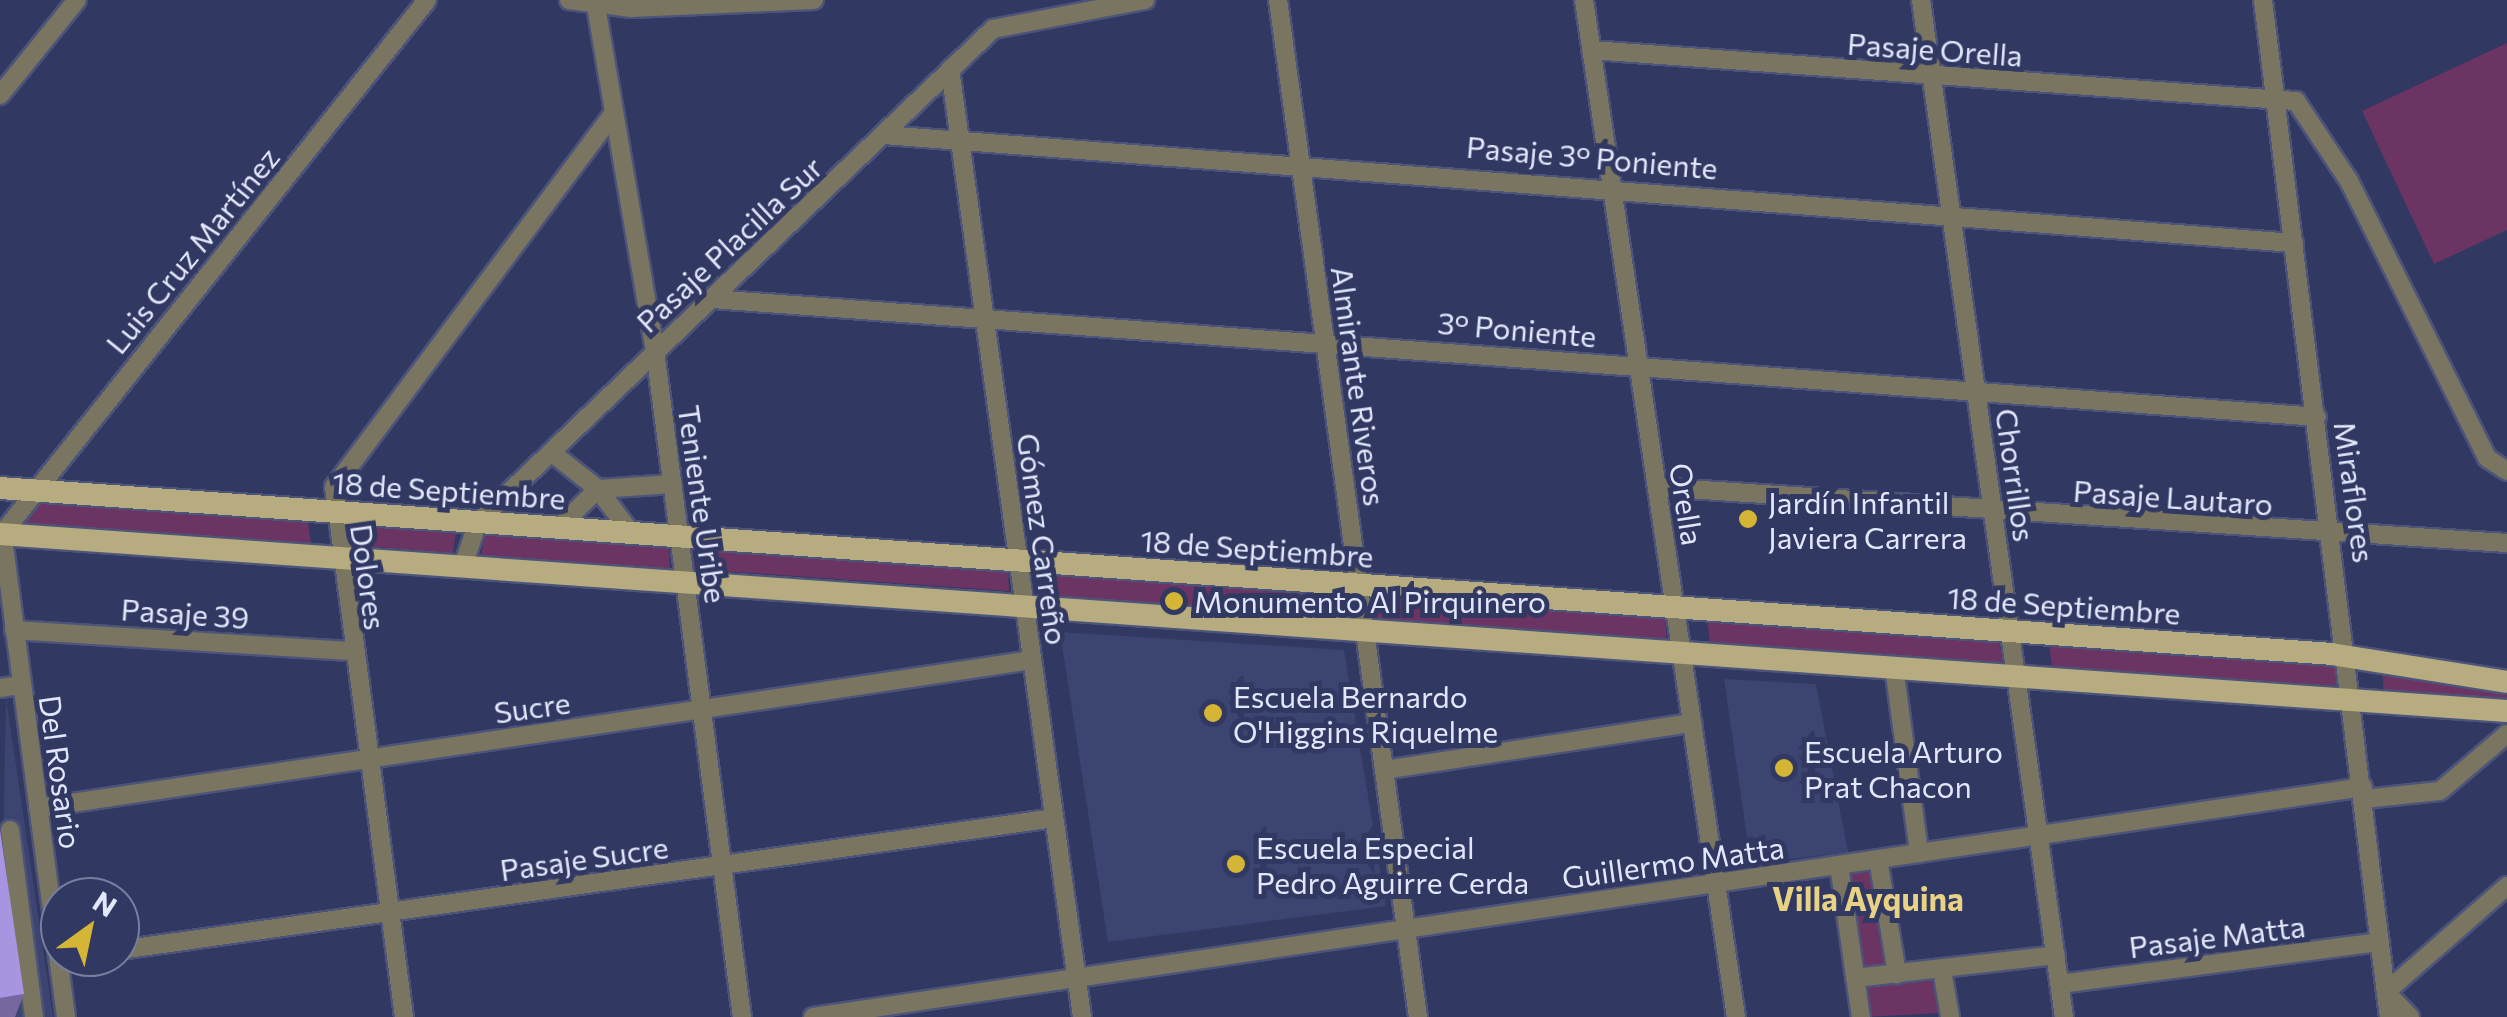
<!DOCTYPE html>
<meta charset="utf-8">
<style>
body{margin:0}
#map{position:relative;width:2507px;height:1017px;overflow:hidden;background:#313861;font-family:Commissioner,sans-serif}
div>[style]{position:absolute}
.built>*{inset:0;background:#3c4472}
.green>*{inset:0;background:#6c3462}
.roads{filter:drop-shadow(2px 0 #4d547a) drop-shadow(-2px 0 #4d547a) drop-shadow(0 2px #4d547a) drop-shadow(0 -2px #4d547a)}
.minor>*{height:18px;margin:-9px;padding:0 9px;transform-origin:9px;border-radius:9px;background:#7a7560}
.major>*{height:22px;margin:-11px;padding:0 11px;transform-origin:11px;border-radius:11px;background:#b7ac80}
.shaded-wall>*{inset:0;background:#76689e}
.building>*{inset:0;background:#a895e2}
.dots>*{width:28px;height:28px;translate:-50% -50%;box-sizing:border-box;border:5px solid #313861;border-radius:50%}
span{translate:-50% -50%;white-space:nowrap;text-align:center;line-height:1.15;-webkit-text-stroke:10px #313861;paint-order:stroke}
.street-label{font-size:30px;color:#e2e7fc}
.poi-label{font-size:30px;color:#e2e7fc}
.left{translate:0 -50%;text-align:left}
.neighbourhood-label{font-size:32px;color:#e7d285;font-weight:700}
.north{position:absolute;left:40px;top:877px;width:100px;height:100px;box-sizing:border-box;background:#313861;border:2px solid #787e9f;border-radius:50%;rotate:33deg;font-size:28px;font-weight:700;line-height:40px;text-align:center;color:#e2e7fc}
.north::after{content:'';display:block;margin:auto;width:35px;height:45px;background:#d5b535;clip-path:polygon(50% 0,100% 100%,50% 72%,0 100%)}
</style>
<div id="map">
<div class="built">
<i style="clip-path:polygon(1060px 632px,1344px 650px,1386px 906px,1108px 942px)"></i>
<i style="clip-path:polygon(1724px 679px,1816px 684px,1848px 852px,1751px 864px)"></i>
<i style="clip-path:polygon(6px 698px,53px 1017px,0 1017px)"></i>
</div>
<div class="green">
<i style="clip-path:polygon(2507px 43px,2507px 230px,2434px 264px,2362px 111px)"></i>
<i style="clip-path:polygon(37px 499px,308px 523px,311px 544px,22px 523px)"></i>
<i style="clip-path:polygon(364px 523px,456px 530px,453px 553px,364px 546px)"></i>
<i style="clip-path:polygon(485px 532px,669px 548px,670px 569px,481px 556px)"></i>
<i style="clip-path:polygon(690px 548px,1008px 569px,1009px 591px,693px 569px)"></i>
<i style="clip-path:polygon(1044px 573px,1344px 592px,1348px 619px,1044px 598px)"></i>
<i style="clip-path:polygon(1363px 594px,1665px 619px,1667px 641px,1366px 619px)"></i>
<i style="clip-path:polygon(1707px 619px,1999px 641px,2003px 665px,1710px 643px)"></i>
<i style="clip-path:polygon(2049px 643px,2341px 666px,2342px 686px,2052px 667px)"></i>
<i style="clip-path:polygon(2382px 668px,2507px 687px,2507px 702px,2384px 694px)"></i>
<i style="clip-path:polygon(1869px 868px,1884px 965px,1860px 969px,1843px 878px)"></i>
<i style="clip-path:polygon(1936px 976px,1940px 1013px,1865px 1017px,1861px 984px)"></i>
</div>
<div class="roads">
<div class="minor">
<i style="left:569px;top:0;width:63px;rotate:7.4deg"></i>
<i style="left:631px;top:8px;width:183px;rotate:-2.5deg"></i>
<i style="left:595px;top:0;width:356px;rotate:80.3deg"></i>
<i style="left:655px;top:351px;width:672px;rotate:82.56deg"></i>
<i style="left:1278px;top:0;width:1027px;rotate:82.16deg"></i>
<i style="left:1584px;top:0;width:1028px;rotate:81.5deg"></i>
<i style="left:1921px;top:0;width:1027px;rotate:82deg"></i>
<i style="left:2263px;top:0;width:1025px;rotate:82.94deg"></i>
<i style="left:1591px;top:50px;width:707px;rotate:4.14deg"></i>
<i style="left:2296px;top:101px;width:96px;rotate:56.5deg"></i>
<i style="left:2349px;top:181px;width:309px;rotate:63.5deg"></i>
<i style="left:2487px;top:458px;width:24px;rotate:33deg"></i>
<i style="left:950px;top:69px;width:957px;rotate:82.07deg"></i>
<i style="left:0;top:95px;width:122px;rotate:-51deg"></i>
<i style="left:884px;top:135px;width:1414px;rotate:4.38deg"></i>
<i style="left:712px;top:299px;width:1609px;rotate:4.2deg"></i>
<i style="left:551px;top:452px;width:60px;rotate:38.2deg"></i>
<i style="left:598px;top:489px;width:55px;rotate:53.1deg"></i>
<i style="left:1657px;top:487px;width:852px;rotate:3.77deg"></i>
<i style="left:558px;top:528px;width:56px;rotate:-44.3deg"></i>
<i style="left:598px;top:489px;width:75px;rotate:-3.8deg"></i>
<i style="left:463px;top:566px;width:46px;rotate:-71.2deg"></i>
<i style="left:478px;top:522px;width:713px;rotate:-43.75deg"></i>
<i style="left:993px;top:29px;width:155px;rotate:-10.8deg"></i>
<i style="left:14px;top:630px;width:339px;rotate:3.6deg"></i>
<i style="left:1894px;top:667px;width:188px;rotate:82.3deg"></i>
<i style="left:0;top:688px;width:22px;rotate:-8deg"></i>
<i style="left:1384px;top:770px;width:312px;rotate:-8.7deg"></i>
<i style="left:2364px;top:799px;width:76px;rotate:-6deg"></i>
<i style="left:2440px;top:791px;width:88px;rotate:-40.4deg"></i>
<i style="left:38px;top:808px;width:1005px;rotate:-8.47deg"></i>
<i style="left:10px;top:830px;width:189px;rotate:82.7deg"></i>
<i style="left:1878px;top:859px;width:117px;rotate:80.6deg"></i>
<i style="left:1839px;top:865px;width:154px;rotate:81.8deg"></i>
<i style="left:120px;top:950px;width:943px;rotate:-8.04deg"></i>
<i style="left:1942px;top:970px;width:48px;rotate:80.3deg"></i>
<i style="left:1855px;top:978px;width:202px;rotate:-6.5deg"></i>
<i style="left:2060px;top:984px;width:323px;rotate:-7.5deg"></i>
<i style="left:66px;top:1017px;width:487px;rotate:-97.5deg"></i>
<i style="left:2px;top:534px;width:682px;rotate:-51.48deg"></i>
<i style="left:404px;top:1017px;width:535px;rotate:-97.52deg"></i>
<i style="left:334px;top:487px;width:466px;rotate:-53.2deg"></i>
<i style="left:813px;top:1017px;width:1567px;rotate:-8.44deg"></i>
<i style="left:2410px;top:1017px;width:35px;rotate:-134deg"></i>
<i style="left:2386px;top:992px;width:161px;rotate:-41.2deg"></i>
</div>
<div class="major">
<i style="left:0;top:488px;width:2337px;rotate:4.07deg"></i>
<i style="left:2331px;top:654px;width:178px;rotate:9deg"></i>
<i style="left:0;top:534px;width:2513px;rotate:4.04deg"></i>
</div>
</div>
<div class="shaded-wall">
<i style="clip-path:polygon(24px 994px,15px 1017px,0 1017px,0 998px)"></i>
</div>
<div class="building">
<i style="clip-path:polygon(0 830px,24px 994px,0 998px)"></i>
</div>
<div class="dots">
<i style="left:1748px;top:519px;background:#d5b535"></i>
<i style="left:1174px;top:601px;background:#d5b535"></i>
<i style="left:1213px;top:713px;background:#d5b535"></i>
<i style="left:1784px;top:768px;background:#d5b535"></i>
<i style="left:1236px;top:864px;background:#d5b535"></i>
</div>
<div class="street-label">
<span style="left:1935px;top:49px;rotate:4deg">Pasaje Orella</span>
<span style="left:1592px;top:157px;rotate:5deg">Pasaje 3° Poniente</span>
<span style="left:729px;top:244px;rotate:-43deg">Pasaje Placilla Sur</span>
<span style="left:192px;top:250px;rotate:-51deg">Luis Cruz Martínez</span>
<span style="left:1517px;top:329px;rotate:5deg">3° Poniente</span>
<span style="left:1359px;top:386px;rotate:82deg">Almirante Riveros</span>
<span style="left:2016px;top:475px;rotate:82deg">Chorrillos</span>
<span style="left:449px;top:490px;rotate:4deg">18 de Septiembre</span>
<span style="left:2355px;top:492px;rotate:82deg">Miraflores</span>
<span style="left:2173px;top:497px;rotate:4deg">Pasaje Lautaro</span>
<span style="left:703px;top:504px;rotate:82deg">Teniente Uribe</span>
<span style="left:1687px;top:504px;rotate:81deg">Orella</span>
<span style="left:1043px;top:539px;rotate:82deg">Gómez Carreño</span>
<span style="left:1257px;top:548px;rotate:4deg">18 de Septiembre</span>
<span style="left:369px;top:577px;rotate:82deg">Dolores</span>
<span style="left:2064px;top:605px;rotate:4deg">18 de Septiembre</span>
<span style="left:185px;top:613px;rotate:4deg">Pasaje 39</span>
<span style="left:532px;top:707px;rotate:-8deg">Sucre</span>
<span style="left:61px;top:772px;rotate:82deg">Del Rosario</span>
<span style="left:584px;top:858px;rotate:-8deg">Pasaje Sucre</span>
<span style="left:1673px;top:862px;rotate:-8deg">Guillermo Matta</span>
<span style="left:2217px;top:936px;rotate:-7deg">Pasaje Matta</span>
</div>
<div class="poi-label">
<span class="left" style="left:1768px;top:519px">Jardín Infantil<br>Javiera Carrera</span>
<span class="left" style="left:1194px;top:601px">Monumento Al Pirquinero</span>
<span class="left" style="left:1233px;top:713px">Escuela Bernardo<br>O'Higgins Riquelme</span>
<span class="left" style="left:1804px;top:768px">Escuela Arturo<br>Prat Chacon</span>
<span class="left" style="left:1256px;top:864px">Escuela Especial<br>Pedro Aguirre Cerda</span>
</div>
<div class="neighbourhood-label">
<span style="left:1868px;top:898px">Villa Ayquina</span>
</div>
<div class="north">N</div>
</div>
